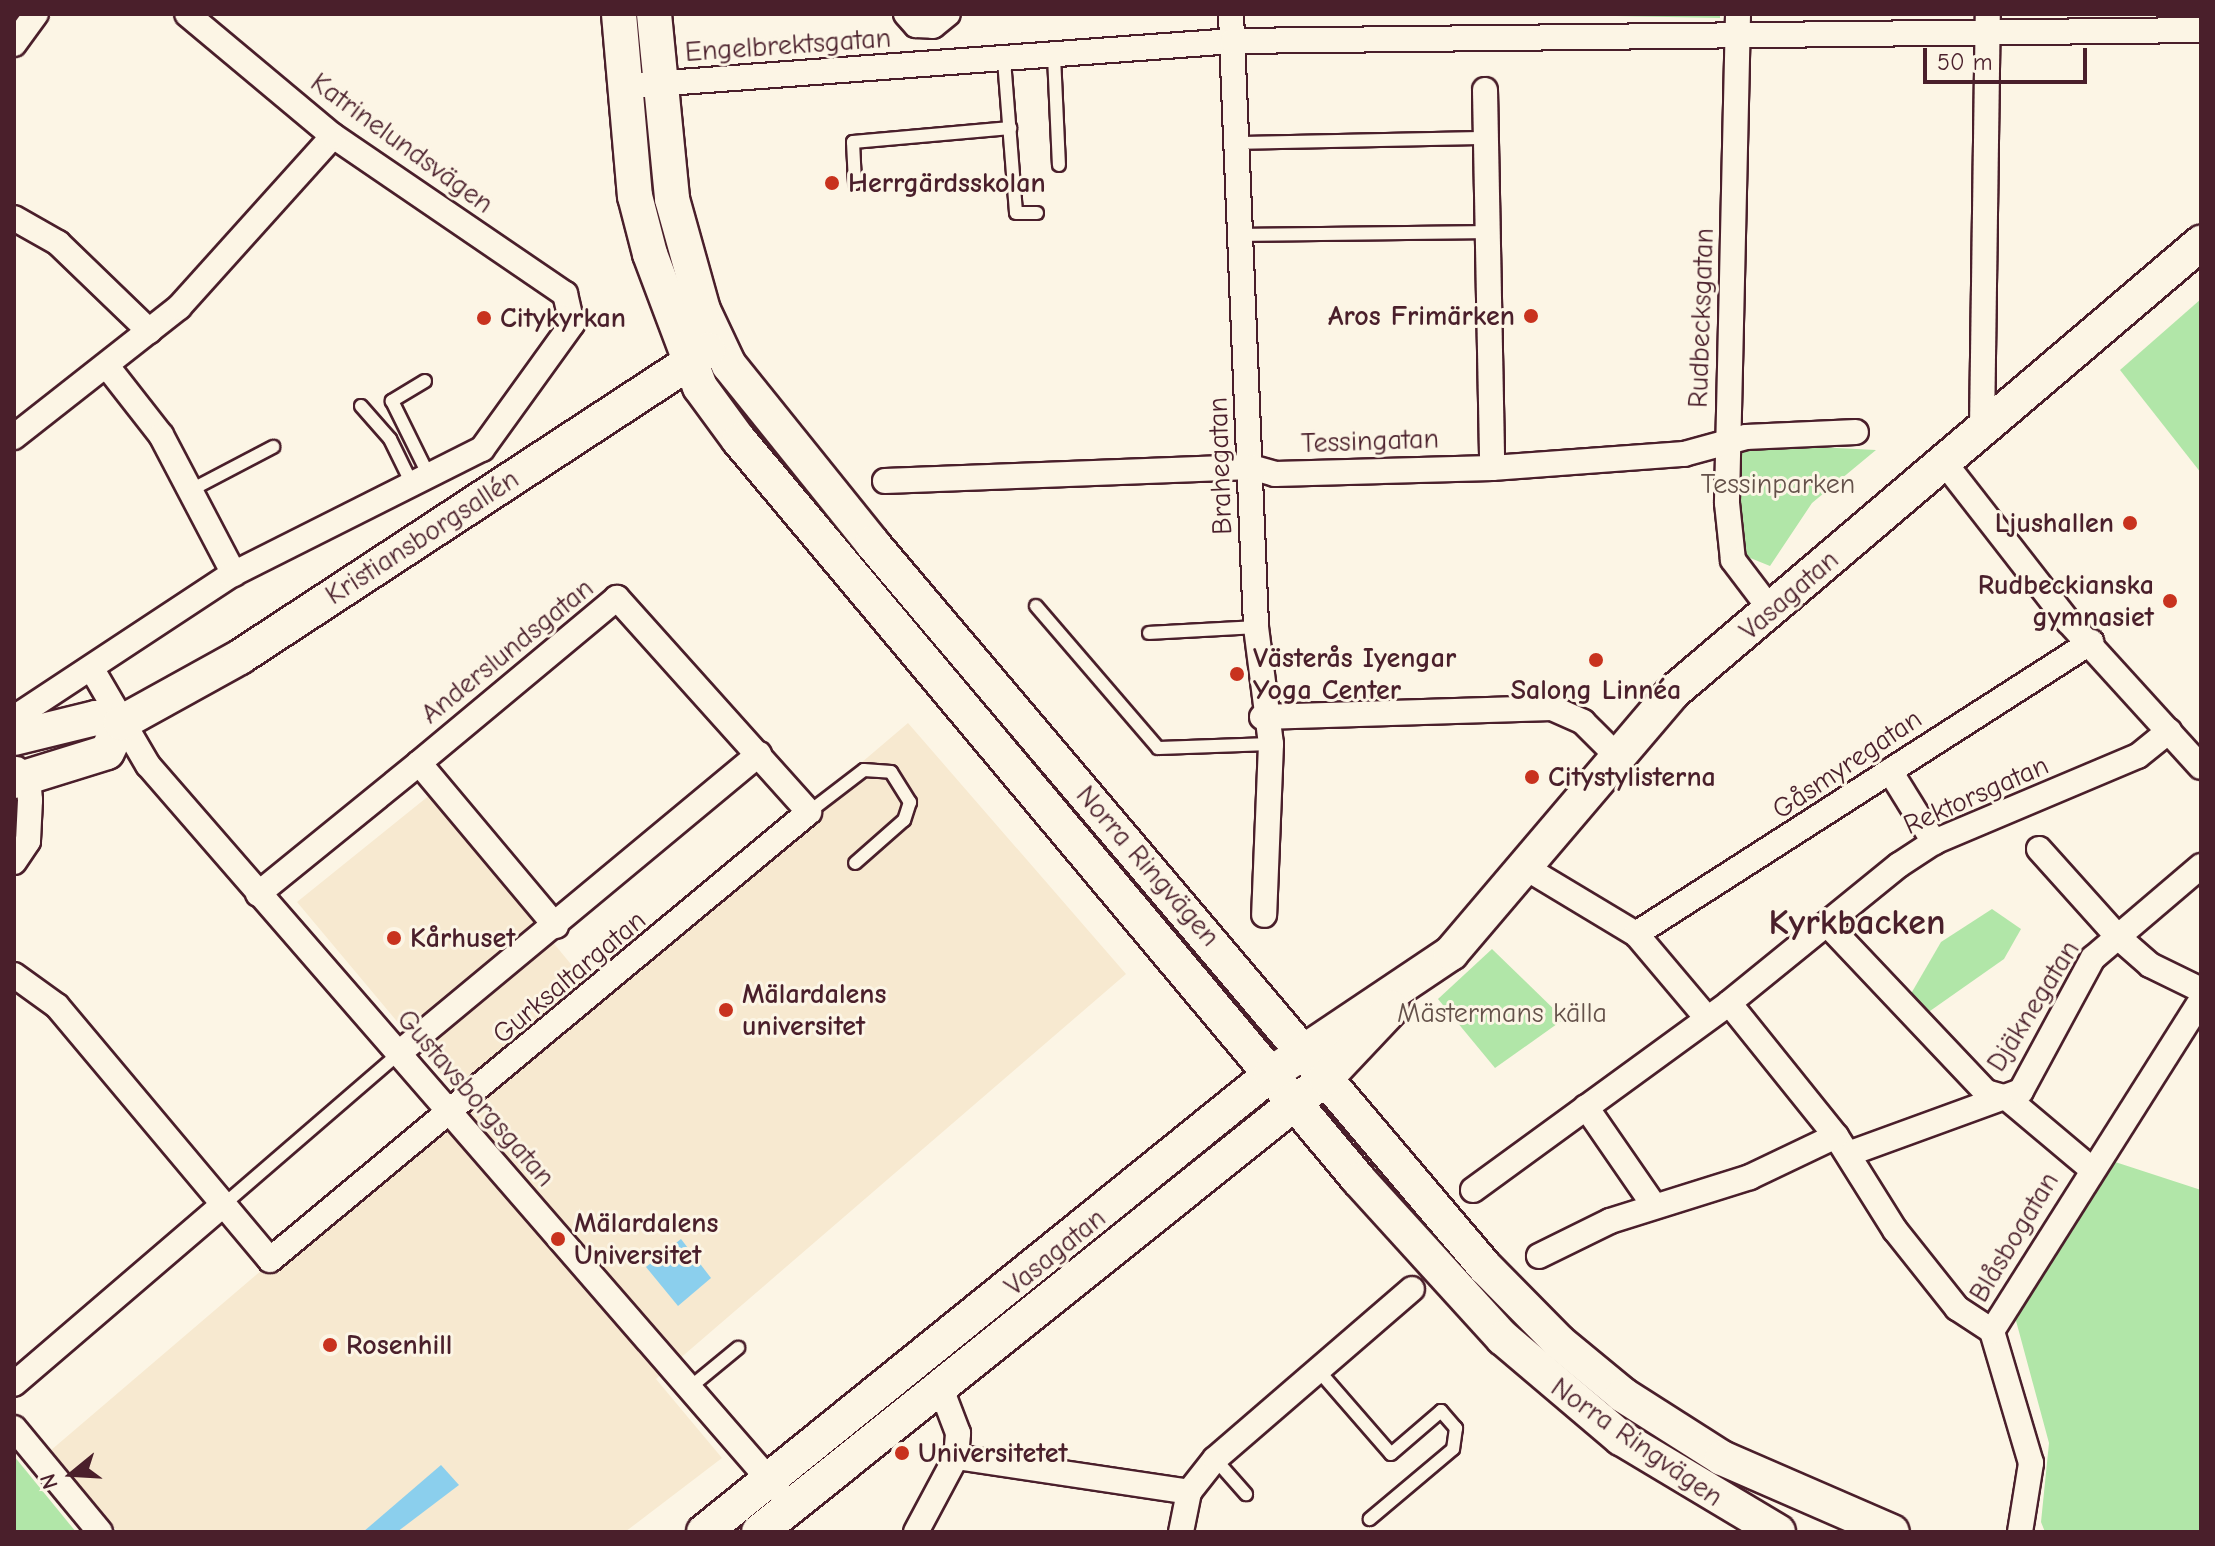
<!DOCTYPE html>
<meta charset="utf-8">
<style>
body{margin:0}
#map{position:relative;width:2215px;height:1546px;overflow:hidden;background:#fcf5e5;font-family:"Comic Neue",sans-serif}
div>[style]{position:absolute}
.built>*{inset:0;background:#f7e9d0}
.green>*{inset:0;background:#b1e6a8}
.water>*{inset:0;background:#8bcfed}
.roads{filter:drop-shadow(2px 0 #4a1f2b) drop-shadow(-2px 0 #4a1f2b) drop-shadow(0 2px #4a1f2b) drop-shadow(0 -2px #4a1f2b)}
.lane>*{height:12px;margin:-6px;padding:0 6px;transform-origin:6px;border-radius:6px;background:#fcf5e5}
.street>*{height:24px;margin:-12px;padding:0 12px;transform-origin:12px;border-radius:12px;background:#fcf5e5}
.secondary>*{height:34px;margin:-17px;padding:0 17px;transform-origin:17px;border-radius:17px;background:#fcf5e5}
.dots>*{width:22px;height:22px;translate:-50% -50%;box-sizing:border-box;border:4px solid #fcf5e5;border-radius:50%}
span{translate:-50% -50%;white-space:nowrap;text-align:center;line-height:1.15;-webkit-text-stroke:6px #fcf5e5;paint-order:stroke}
.street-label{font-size:28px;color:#4a1f2b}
.poi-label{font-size:28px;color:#4a1f2b;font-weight:700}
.left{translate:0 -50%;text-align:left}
.right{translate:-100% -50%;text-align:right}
.park-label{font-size:28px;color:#64514a}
.district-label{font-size:36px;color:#4a1f2b;font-weight:700}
.frame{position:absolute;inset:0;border:16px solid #4a1f2b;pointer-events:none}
.north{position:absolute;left:32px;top:1434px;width:80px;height:80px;-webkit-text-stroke:6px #fcf5e5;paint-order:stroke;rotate:252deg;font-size:22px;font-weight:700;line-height:32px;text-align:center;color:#4a1f2b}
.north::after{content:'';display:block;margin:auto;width:28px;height:36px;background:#4a1f2b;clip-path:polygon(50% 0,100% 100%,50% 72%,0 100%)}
.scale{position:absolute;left:1923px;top:48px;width:164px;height:36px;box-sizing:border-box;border:4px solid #4a1f2b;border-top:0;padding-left:10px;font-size:24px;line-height:28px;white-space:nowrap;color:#4a1f2b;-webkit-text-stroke:6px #fcf5e5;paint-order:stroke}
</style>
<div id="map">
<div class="built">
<i style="clip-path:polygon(908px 723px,1126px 974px,656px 1379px,722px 1458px,625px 1532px,118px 1532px,50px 1451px,462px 1099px,297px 902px,431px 794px,593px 991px)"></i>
</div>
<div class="green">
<i style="clip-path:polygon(1513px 14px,1720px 14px,1720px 18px)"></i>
<i style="clip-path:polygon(2201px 299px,2201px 473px,2120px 370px)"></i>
<i style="clip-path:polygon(1739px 443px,1876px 450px,1812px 503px,1770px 566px,1738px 553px)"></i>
<i style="clip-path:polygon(1992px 909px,2021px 929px,2004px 959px,1920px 1018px,1905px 1004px,1941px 942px)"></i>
<i style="clip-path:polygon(1492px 949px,1564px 1019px,1495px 1068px,1438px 999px)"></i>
<i style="clip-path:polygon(2106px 1159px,2201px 1190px,2201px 1532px,2045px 1532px,2041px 1522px,2049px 1443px,2015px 1317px)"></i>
<i style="clip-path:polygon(14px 1456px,76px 1532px,14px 1532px)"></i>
</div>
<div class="water">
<i style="clip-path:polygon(681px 1239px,711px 1278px,678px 1306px,646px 1267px)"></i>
<i style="clip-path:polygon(441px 1465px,459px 1485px,397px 1532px,363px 1532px)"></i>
</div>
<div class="roads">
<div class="lane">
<i style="left:1054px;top:56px;width:109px;rotate:87.4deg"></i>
<i style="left:1004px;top:60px;width:153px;rotate:85.5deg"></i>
<i style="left:1016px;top:213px;width:21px"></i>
<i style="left:1237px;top:143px;width:249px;rotate:-1.2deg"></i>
<i style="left:855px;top:183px;width:41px;rotate:-92.8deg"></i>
<i style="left:853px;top:142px;width:158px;rotate:-5.1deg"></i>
<i style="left:1241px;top:235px;width:246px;rotate:-0.7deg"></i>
<i style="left:425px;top:381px;width:39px;rotate:149deg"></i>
<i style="left:392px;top:401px;width:84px;rotate:63.7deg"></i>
<i style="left:361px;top:406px;width:44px;rotate:48.7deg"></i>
<i style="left:390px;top:439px;width:50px;rotate:63.9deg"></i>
<i style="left:191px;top:490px;width:93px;rotate:-27.7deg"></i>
<i style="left:1036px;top:606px;width:187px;rotate:49.3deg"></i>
<i style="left:1158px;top:748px;width:113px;rotate:-2deg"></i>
<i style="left:1149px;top:633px;width:107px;rotate:-3.2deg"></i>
<i style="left:809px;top:812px;width:69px;rotate:-37.4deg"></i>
<i style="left:864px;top:770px;width:27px;rotate:4deg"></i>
<i style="left:891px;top:772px;width:36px;rotate:58deg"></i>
<i style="left:910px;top:802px;width:19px;rotate:108deg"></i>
<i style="left:904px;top:820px;width:65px;rotate:138.7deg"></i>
<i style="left:222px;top:1206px;width:234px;rotate:-40.8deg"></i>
<i style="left:1318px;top:1370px;width:111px;rotate:49deg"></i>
<i style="left:1391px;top:1454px;width:66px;rotate:-40.7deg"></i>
<i style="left:1441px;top:1411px;width:23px;rotate:49deg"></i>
<i style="left:1456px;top:1428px;width:21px;rotate:98deg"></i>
<i style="left:1453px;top:1449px;width:109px;rotate:139.9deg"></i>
<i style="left:688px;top:1389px;width:65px;rotate:-39.4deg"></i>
<i style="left:1215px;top:1459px;width:47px;rotate:48.5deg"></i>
</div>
<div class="street">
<i style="left:906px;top:14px;width:15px;rotate:48deg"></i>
<i style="left:916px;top:25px;width:17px;rotate:3deg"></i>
<i style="left:933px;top:26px;width:19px;rotate:-39deg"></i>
<i style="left:1231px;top:14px;width:614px;rotate:87.66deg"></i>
<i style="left:1256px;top:627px;width:118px;rotate:82.7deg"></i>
<i style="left:1271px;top:744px;width:171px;rotate:92.3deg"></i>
<i style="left:1738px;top:15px;width:488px;rotate:91.3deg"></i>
<i style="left:1727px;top:503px;width:57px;rotate:84deg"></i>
<i style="left:1733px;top:560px;width:63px;rotate:52.8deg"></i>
<i style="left:14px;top:44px;width:37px;rotate:-54deg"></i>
<i style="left:626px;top:86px;width:609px;rotate:-4.24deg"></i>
<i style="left:1233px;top:41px;width:968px;rotate:-0.65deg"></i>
<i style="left:1485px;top:90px;width:378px;rotate:88.9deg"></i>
<i style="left:14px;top:218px;width:51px;rotate:29.6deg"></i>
<i style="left:58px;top:243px;width:127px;rotate:44deg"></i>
<i style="left:107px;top:366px;width:88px;rotate:52deg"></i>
<i style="left:161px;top:435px;width:157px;rotate:62.3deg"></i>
<i style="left:1982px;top:428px;width:412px;rotate:-89.2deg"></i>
<i style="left:14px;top:437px;width:210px;rotate:-38.2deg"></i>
<i style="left:179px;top:307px;width:230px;rotate:-48deg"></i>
<i style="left:1944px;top:462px;width:202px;rotate:52.1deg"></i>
<i style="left:2068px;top:621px;width:197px;rotate:47.7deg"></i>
<i style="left:885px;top:481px;width:366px;rotate:-2.2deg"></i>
<i style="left:1251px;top:467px;width:25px;rotate:16deg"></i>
<i style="left:1275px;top:474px;width:217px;rotate:-1.6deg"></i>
<i style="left:1492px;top:468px;width:193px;rotate:-4.2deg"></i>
<i style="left:1684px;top:454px;width:64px;rotate:-15.3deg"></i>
<i style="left:1746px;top:437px;width:110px;rotate:-2.6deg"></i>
<i style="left:93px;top:671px;width:109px;rotate:59.7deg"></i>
<i style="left:148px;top:765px;width:960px;rotate:49.01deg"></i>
<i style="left:1262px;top:717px;width:290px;rotate:-1.8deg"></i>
<i style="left:1552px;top:708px;width:34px;rotate:24deg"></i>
<i style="left:1583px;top:722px;width:45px;rotate:45deg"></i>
<i style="left:14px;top:718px;width:260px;rotate:-33.4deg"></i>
<i style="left:231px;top:575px;width:281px;rotate:-26.7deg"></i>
<i style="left:482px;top:449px;width:154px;rotate:-54.2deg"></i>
<i style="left:572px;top:324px;width:31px;rotate:-103deg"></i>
<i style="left:565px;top:294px;width:281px;rotate:-145.7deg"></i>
<i style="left:333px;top:136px;width:190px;rotate:-140.1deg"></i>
<i style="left:1890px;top:771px;width:84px;rotate:58.2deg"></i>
<i style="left:2039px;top:849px;width:118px;rotate:48.1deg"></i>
<i style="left:2118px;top:937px;width:43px;rotate:41.2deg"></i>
<i style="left:2150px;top:965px;width:57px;rotate:26.1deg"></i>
<i style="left:14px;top:862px;width:25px;rotate:-56deg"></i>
<i style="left:28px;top:841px;width:41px;rotate:-87.2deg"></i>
<i style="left:30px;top:800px;width:21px;rotate:-95deg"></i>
<i style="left:28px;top:779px;width:15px;rotate:-138deg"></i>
<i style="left:1526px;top:868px;width:128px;rotate:31deg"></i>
<i style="left:1636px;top:934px;width:110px;rotate:49.8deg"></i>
<i style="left:258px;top:894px;width:208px;rotate:-39.1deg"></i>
<i style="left:1828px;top:925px;width:230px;rotate:46.6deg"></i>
<i style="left:1986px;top:1092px;width:22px;rotate:16deg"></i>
<i style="left:2007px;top:1098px;width:109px;rotate:40.1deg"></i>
<i style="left:1636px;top:934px;width:541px;rotate:-32.69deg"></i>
<i style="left:14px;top:975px;width:53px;rotate:35.8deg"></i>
<i style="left:57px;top:1006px;width:331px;rotate:50deg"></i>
<i style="left:270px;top:1260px;width:701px;rotate:-39.73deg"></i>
<i style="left:809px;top:812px;width:288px;rotate:-131.9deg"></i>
<i style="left:617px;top:598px;width:258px;rotate:140.2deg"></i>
<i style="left:419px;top:763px;width:213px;rotate:50deg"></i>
<i style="left:1729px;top:1003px;width:171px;rotate:51.2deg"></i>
<i style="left:1836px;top:1136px;width:111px;rotate:57.9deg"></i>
<i style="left:1895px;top:1230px;width:100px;rotate:51.5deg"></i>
<i style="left:1957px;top:1308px;width:42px;rotate:33.3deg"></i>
<i style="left:399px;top:1053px;width:468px;rotate:-39.7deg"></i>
<i style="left:1586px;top:1107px;width:118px;rotate:55.4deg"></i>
<i style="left:1848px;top:1154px;width:184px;rotate:-20deg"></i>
<i style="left:2021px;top:1091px;width:151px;rotate:-61.6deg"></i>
<i style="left:2093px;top:958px;width:142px;rotate:-40.4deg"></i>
<i style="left:1473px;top:1190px;width:317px;rotate:-36.1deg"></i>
<i style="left:1729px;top:1003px;width:219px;rotate:-39.1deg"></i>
<i style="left:1899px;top:865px;width:42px;rotate:-33.3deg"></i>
<i style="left:1934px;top:842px;width:221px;rotate:-22.9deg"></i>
<i style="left:2138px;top:756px;width:40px;rotate:-39deg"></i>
<i style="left:1539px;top:1256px;width:79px;rotate:-26.2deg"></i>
<i style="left:1610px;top:1221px;width:147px;rotate:-17.4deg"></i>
<i style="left:1750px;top:1177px;width:95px;rotate:-25.5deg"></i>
<i style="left:14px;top:1384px;width:274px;rotate:-40.6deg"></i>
<i style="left:14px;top:1428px;width:135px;rotate:50.4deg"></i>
<i style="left:956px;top:1457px;width:236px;rotate:8.5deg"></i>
<i style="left:916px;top:1532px;width:85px;rotate:-61.9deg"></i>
<i style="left:956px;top:1457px;width:24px;rotate:-85deg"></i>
<i style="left:958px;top:1433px;width:45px;rotate:-110.9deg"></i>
<i style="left:1181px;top:1532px;width:41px;rotate:-78.7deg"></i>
<i style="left:1189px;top:1492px;width:42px;rotate:-51.8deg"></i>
<i style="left:1215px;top:1459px;width:260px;rotate:-40.8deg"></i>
<i style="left:2020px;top:1532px;width:70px;rotate:-80.9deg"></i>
<i style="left:2031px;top:1463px;width:138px;rotate:-106.5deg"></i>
<i style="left:1992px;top:1331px;width:391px;rotate:-57.7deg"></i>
</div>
<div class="secondary">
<i style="left:619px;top:14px;width:183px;rotate:85deg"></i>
<i style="left:635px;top:196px;width:60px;rotate:75.5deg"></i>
<i style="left:650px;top:254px;width:142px;rotate:69.4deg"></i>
<i style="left:700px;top:387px;width:66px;rotate:53.7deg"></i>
<i style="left:739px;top:440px;width:965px;rotate:50.04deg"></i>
<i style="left:1359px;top:1180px;width:214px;rotate:47.7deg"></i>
<i style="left:1503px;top:1338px;width:155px;rotate:40.3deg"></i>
<i style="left:1621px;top:1438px;width:183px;rotate:30.9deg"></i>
<i style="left:654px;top:14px;width:186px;rotate:84.4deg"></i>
<i style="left:672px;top:199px;width:115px;rotate:74.4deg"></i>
<i style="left:703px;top:310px;width:61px;rotate:64.7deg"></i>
<i style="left:729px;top:365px;width:228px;rotate:51.2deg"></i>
<i style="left:872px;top:543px;width:949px;rotate:49.75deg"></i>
<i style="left:1485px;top:1267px;width:105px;rotate:45.4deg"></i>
<i style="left:1559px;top:1342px;width:83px;rotate:39.6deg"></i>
<i style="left:1623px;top:1395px;width:117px;rotate:32.5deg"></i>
<i style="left:1722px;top:1458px;width:185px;rotate:23.5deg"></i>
<i style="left:14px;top:738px;width:84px;rotate:-13.7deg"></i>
<i style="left:96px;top:718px;width:25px;rotate:11deg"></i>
<i style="left:14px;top:781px;width:97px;rotate:-17.3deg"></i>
<i style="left:107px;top:752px;width:32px;rotate:-64deg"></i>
<i style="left:121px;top:723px;width:136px;rotate:-29deg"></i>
<i style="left:240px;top:657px;width:560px;rotate:-33.26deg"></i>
<i style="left:704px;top:1532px;width:729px;rotate:-38.93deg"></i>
<i style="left:1271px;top:1074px;width:217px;rotate:-33.9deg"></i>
<i style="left:1451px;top:953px;width:341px;rotate:-49.6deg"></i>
<i style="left:1672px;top:693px;width:695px;rotate:-40.39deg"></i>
<i style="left:759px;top:1532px;width:726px;rotate:-38.68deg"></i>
<i style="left:1326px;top:1078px;width:96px;rotate:-46.7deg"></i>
</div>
</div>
<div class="dots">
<i style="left:832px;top:183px;background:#c8321e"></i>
<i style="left:1531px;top:316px;background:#c8321e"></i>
<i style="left:484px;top:318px;background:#c8321e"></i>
<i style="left:2130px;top:523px;background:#c8321e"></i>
<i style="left:2170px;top:601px;background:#c8321e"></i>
<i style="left:1596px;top:660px;background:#c8321e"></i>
<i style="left:1237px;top:674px;background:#c8321e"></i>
<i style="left:1532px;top:777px;background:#c8321e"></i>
<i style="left:394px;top:938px;background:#c8321e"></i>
<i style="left:726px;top:1010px;background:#c8321e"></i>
<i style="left:558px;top:1239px;background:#c8321e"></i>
<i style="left:330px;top:1345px;background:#c8321e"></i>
<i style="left:902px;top:1453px;background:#c8321e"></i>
</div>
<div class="street-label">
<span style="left:788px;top:45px;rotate:-4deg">Engelbrektsgatan</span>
<span style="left:402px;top:143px;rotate:36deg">Katrinelundsvägen</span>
<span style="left:1701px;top:318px;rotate:-88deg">Rudbecksgatan</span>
<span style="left:1370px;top:441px;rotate:-2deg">Tessingatan</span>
<span style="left:1220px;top:466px;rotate:-92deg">Brahegatan</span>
<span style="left:422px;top:537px;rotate:-33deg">Kristiansborgsallén</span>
<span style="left:1789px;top:595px;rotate:-41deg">Vasagatan</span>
<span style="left:507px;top:651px;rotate:-39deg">Anderslundsgatan</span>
<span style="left:1847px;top:764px;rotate:-34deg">Gåsmyregatan</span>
<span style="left:1976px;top:795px;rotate:-24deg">Rektorsgatan</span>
<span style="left:1148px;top:866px;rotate:49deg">Norra Ringvägen</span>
<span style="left:569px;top:977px;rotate:-40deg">Gurksaltargatan</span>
<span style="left:2033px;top:1006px;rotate:-58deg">Djäknegatan</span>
<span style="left:476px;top:1098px;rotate:49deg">Gustavsborgsgatan</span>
<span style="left:2014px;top:1237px;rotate:-59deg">Blåsbogatan</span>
<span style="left:1055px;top:1252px;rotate:-39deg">Vasagatan</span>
<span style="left:1637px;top:1442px;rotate:35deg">Norra Ringvägen</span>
</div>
<div class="poi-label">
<span class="left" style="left:848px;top:183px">Herrgärdsskolan</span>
<span class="right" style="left:1515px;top:316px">Aros Frimärken</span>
<span class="left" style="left:500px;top:318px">Citykyrkan</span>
<span class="right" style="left:2114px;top:523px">Ljushallen</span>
<span class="right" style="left:2154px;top:601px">Rudbeckianska<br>gymnasiet</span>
<span class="left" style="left:1253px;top:674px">Västerås Iyengar<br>Yoga Center</span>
<span style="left:1596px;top:690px">Salong Linnéa</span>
<span class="left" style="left:1548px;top:777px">Citystylisterna</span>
<span class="left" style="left:410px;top:938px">Kårhuset</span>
<span class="left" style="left:742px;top:1010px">Mälardalens<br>universitet</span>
<span class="left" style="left:574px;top:1239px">Mälardalens<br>Universitet</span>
<span class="left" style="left:346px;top:1345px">Rosenhill</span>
<span class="left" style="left:918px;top:1453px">Universitetet</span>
</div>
<div class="park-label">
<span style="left:1778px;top:484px">Tessinparken</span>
<span style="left:1502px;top:1013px">Mästermans källa</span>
</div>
<div class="district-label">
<span style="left:1857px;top:923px">Kyrkbacken</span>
</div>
<div class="frame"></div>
<div class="north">N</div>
<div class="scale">50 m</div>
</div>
